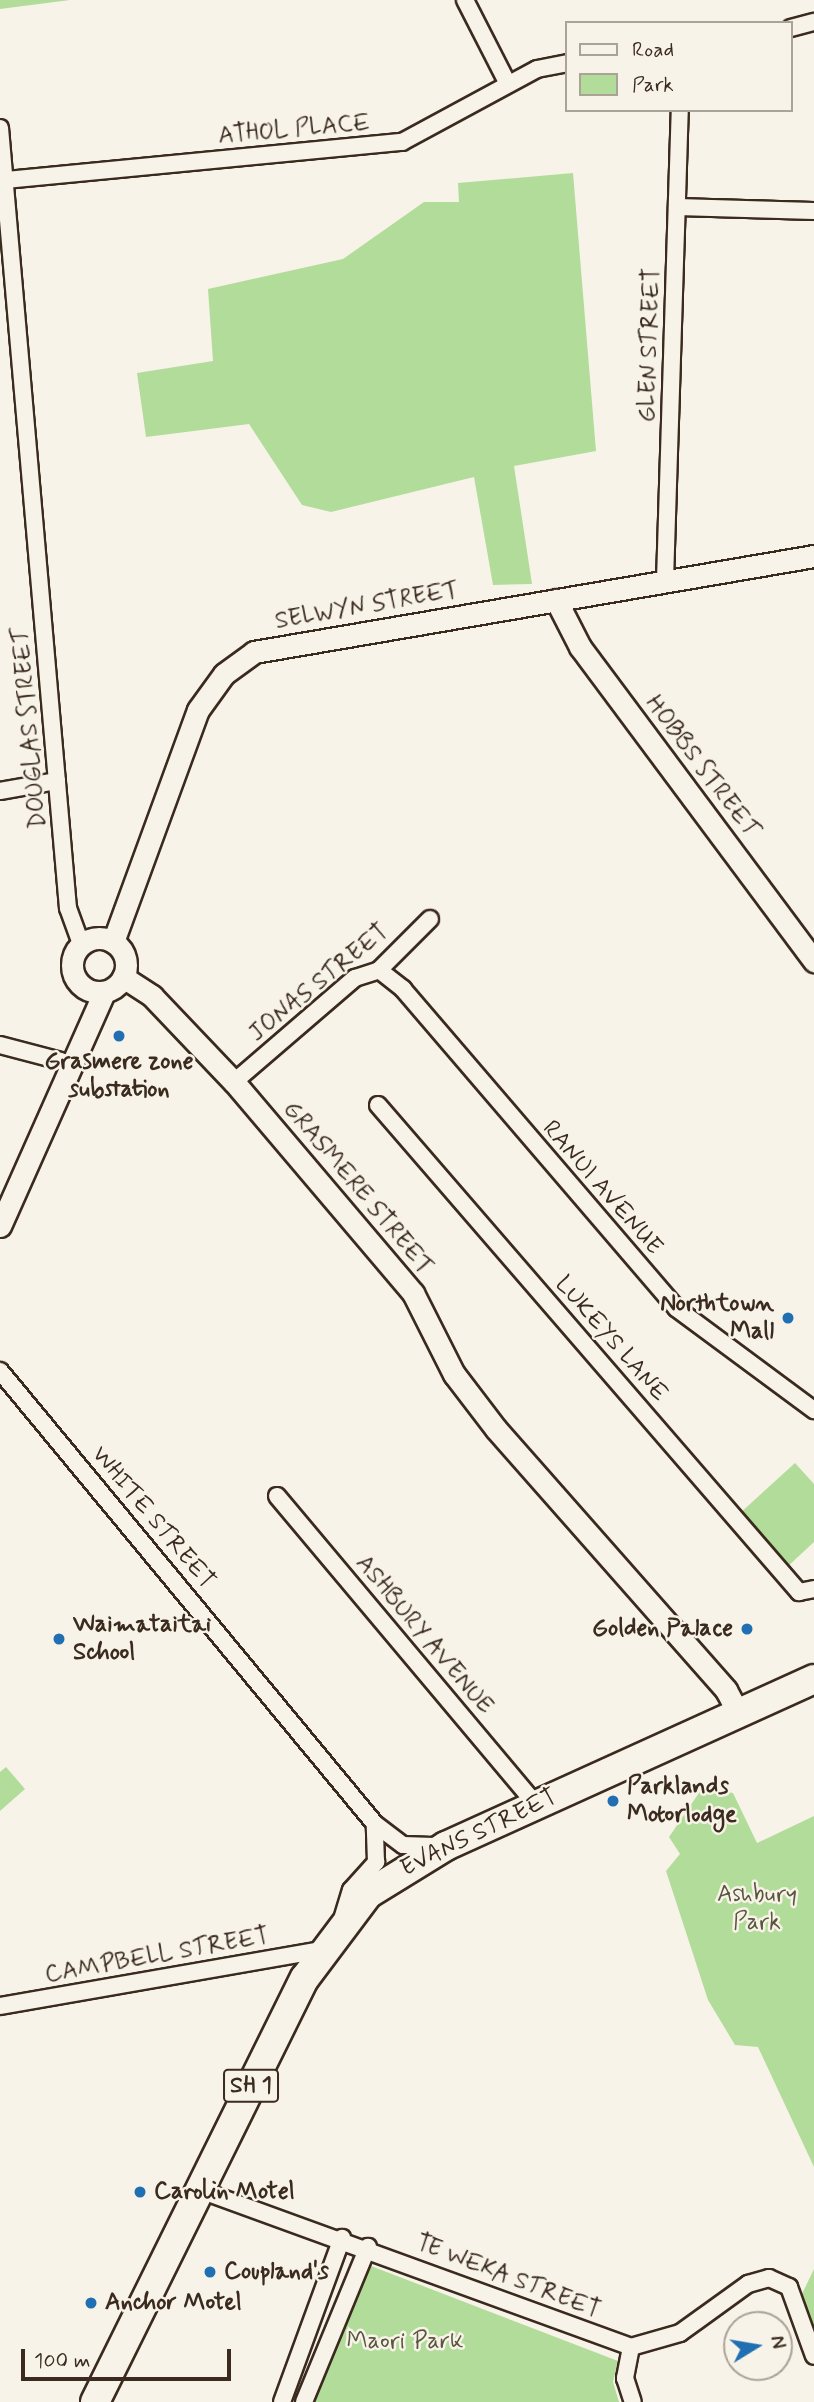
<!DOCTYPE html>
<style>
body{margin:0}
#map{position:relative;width:814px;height:2402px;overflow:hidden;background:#f7f3e8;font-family:Mynerve,sans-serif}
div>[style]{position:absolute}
.green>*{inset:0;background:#b2dc99}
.roads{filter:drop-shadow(2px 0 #3b2a1e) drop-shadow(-2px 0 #3b2a1e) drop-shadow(0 2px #3b2a1e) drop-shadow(0 -2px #3b2a1e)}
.minor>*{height:16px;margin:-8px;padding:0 8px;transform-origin:8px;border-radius:8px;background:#f7f3e8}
.tertiary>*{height:21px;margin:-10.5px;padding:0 10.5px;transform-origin:10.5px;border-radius:10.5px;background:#f7f3e8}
.tertiary>.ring{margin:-10.5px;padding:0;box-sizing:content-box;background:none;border:21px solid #f7f3e8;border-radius:50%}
.trunk>*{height:28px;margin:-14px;padding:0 14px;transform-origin:14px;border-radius:14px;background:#f7f3e8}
.dots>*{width:19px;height:19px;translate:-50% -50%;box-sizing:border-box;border:4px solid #f7f3e8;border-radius:50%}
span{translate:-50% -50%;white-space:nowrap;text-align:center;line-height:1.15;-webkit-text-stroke:5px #f7f3e8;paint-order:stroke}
.shield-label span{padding:2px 5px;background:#f7f3e8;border:2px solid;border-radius:5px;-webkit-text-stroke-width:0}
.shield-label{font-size:23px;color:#3b2a1e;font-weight:700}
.street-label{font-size:24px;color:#3b2a1e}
.poi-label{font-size:24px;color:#3b2a1e;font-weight:700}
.right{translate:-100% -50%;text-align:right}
.left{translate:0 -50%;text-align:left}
.park-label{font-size:24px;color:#59563d}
.legend{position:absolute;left:565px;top:21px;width:228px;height:91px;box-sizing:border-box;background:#f7f3e8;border:2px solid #aca397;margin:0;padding:9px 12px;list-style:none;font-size:21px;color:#3b2a1e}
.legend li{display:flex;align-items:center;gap:14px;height:35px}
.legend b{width:35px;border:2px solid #aca397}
.north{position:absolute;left:723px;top:2311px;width:70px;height:70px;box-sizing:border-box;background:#f7f3e8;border:2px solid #aca397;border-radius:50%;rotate:79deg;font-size:19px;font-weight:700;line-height:28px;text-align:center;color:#3b2a1e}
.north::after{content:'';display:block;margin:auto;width:24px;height:32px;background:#1f6fb2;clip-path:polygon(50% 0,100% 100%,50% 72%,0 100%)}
.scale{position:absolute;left:21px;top:2349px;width:210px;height:32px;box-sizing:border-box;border:4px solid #3b2a1e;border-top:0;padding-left:9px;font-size:21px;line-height:24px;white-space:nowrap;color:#3b2a1e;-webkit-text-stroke:5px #f7f3e8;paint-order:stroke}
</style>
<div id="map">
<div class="green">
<i style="clip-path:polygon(0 0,70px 0,0 9px)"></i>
<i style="clip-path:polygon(573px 173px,596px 451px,514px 466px,532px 584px,493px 585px,474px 477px,331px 512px,302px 505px,249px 424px,146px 437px,137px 373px,213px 361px,208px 289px,343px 259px,424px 202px,459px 202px,458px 183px)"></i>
<i style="clip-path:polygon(795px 1463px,814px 1484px,814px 1542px,786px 1568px,738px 1515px)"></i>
<i style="clip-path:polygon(6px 1767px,25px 1789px,0 1811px,0 1772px)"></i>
<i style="clip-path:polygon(703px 1787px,733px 1793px,757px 1843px,814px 1816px,814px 2167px,758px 2047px,735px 2045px,708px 2000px,666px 1871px,680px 1854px,669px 1837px)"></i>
<i style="clip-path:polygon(371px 2266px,618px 2361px,613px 2382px,619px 2402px,313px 2402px)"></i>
<i style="clip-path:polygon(814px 2269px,814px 2331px,802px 2294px)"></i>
</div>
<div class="roads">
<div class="minor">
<i style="left:465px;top:0;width:94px;rotate:62.9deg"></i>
<i style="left:791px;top:28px;width:24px;rotate:-15deg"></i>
<i style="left:0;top:128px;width:783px;rotate:85.02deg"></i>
<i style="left:68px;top:908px;width:38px;rotate:70deg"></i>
<i style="left:5px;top:180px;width:399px;rotate:-5.5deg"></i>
<i style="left:402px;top:142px;width:153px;rotate:-28.4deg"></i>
<i style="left:537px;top:69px;width:31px;rotate:-11deg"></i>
<i style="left:677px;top:207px;width:137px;rotate:1.7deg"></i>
<i style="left:665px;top:580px;width:470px;rotate:-88.2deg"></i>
<i style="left:0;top:791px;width:58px;rotate:-10deg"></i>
<i style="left:379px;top:970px;width:31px;rotate:38deg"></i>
<i style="left:403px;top:989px;width:420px;rotate:49.4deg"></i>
<i style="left:676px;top:1308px;width:172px;rotate:36.5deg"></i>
<i style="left:0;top:1045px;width:63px;rotate:14.7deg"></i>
<i style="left:234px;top:1082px;width:160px;rotate:-40.7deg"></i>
<i style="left:355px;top:978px;width:25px;rotate:-18deg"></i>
<i style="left:379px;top:970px;width:72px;rotate:-45deg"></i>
<i style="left:378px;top:1105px;width:644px;rotate:49.16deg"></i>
<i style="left:799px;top:1592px;width:15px;rotate:-11deg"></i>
<i style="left:0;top:1371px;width:588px;rotate:50.38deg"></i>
<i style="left:375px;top:1824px;width:35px;rotate:37deg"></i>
<i style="left:403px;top:1845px;width:38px;rotate:2deg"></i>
<i style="left:277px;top:1496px;width:402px;rotate:50deg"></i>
<i style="left:343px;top:1916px;width:27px;rotate:-73deg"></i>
<i style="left:351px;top:1890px;width:38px;rotate:-48deg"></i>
<i style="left:376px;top:1862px;width:38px;rotate:-92deg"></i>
<i style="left:0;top:2006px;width:326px;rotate:-9.9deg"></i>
<i style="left:200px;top:2190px;width:459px;rotate:20deg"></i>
<i style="left:631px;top:2347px;width:51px;rotate:-15.9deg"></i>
<i style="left:680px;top:2333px;width:84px;rotate:-35.8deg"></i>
<i style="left:748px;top:2284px;width:22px;rotate:-16deg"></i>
<i style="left:769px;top:2278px;width:22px;rotate:24deg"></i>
<i style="left:789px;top:2287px;width:73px;rotate:70.1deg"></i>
<i style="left:631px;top:2347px;width:32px;rotate:101deg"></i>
<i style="left:625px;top:2378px;width:25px;rotate:72deg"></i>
<i style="left:282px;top:2402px;width:175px;rotate:-69.9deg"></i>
<i style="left:304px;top:2402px;width:168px;rotate:-67.6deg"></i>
</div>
<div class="tertiary">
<i style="left:556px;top:600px;width:53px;rotate:62.9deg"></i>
<i style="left:580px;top:647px;width:392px;rotate:53.3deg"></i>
<i class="ring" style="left:72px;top:938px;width:33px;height:33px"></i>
<i style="left:113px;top:942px;width:247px;rotate:-69.9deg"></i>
<i style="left:198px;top:710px;width:44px;rotate:-54.2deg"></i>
<i style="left:224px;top:674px;width:37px;rotate:-36deg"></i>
<i style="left:254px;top:652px;width:568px;rotate:-9.73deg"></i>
<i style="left:123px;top:977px;width:35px;rotate:33deg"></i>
<i style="left:152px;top:996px;width:119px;rotate:46.4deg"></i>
<i style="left:234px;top:1082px;width:277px;rotate:49.7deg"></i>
<i style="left:413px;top:1293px;width:91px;rotate:63.2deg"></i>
<i style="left:454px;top:1374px;width:69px;rotate:52.6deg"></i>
<i style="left:496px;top:1429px;width:348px;rotate:48.6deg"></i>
<i style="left:726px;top:1690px;width:27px;rotate:62deg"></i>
<i style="left:0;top:1226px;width:256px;rotate:-66deg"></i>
</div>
<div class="trunk">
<i style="left:95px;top:2402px;width:473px;rotate:-63.7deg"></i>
<i style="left:305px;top:1978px;width:105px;rotate:-53.1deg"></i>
<i style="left:368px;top:1894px;width:92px;rotate:-31.6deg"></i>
<i style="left:446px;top:1846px;width:404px;rotate:-24.4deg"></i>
</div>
</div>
<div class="dots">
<i style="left:119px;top:1036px;background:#1f6fb2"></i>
<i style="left:788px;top:1318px;background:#1f6fb2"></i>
<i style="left:747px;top:1629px;background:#1f6fb2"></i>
<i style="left:59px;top:1639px;background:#1f6fb2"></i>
<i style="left:613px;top:1801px;background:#1f6fb2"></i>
<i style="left:140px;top:2192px;background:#1f6fb2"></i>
<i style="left:210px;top:2272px;background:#1f6fb2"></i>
<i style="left:91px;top:2303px;background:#1f6fb2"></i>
</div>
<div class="shield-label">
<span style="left:251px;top:2086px">SH 1</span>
</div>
<div class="street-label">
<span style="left:294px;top:130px;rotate:-5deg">ATHOL PLACE</span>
<span style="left:650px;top:345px;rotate:-88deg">GLEN STREET</span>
<span style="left:367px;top:606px;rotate:-10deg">SELWYN STREET</span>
<span style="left:30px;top:728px;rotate:-95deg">DOUGLAS STREET</span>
<span style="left:702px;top:767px;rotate:53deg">HOBBS STREET</span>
<span style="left:319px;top:983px;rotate:-39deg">JONAS STREET</span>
<span style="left:358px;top:1188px;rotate:50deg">GRASMERE STREET</span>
<span style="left:602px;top:1188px;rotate:49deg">RANUI AVENUE</span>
<span style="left:611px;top:1339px;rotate:49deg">LUKEYS LANE</span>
<span style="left:153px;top:1518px;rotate:50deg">WHITE STREET</span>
<span style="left:424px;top:1635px;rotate:50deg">ASHBURY AVENUE</span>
<span style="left:479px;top:1833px;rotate:-26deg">EVANS STREET</span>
<span style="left:157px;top:1956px;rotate:-10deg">CAMPBELL STREET</span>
<span style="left:508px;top:2277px;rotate:21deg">TE WEKA STREET</span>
</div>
<div class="poi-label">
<span style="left:119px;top:1076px">Grasmere zone<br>substation</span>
<span class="right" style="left:774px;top:1318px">Northtown<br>Mall</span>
<span class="left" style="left:73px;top:1639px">Waimataitai<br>School</span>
<span class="right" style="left:733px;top:1629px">Golden Palace</span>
<span class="left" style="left:627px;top:1801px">Parklands<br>Motorlodge</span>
<span class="left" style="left:154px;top:2192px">Carolin Motel</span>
<span class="left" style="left:224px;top:2272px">Coupland's</span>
<span class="left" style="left:105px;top:2303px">Anchor Motel</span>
</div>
<div class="park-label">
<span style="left:757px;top:1909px">Ashbury<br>Park</span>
<span style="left:405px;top:2342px">Maori Park</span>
</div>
<ul class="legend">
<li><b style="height:9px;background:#f7f3e8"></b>Road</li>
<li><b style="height:19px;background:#b2dc99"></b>Park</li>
</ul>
<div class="north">N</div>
<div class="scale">100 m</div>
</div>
